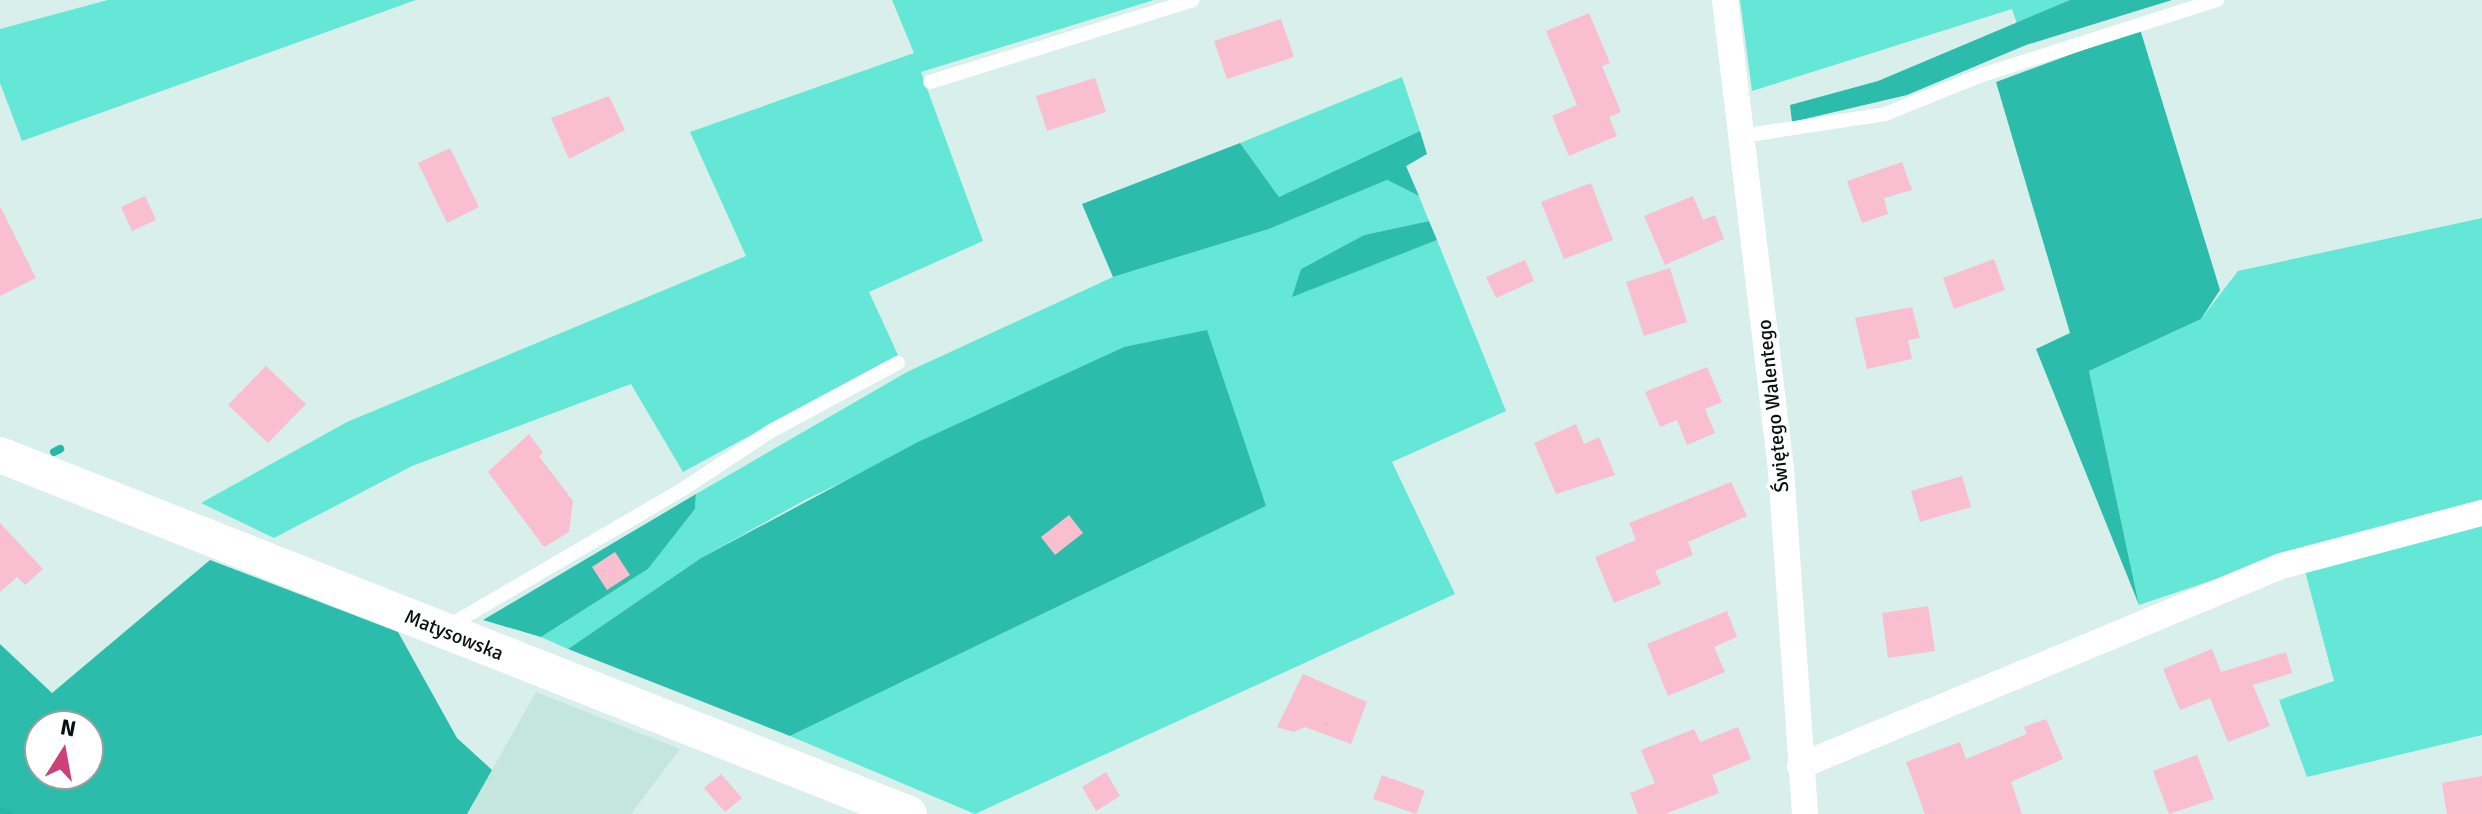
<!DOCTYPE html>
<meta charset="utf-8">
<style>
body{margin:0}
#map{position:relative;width:2482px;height:814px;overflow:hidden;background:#d9efeb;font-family:Signika,sans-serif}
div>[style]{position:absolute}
.built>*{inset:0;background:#c5e5df}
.green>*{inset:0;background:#64e7d6}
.forest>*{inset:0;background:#2cbcac}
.stream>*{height:8px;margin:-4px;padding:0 4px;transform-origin:4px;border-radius:4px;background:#25b8a9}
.building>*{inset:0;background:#f9becf}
.lane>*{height:14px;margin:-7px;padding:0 7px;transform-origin:7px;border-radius:7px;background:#fff}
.street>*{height:26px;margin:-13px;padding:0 13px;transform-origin:13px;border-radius:13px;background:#fff}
.secondary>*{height:36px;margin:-18px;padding:0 18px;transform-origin:18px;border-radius:18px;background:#fff}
span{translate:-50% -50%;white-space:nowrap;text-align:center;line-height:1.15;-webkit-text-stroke:7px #fff;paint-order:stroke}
.street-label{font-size:20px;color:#09100f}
.north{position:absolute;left:24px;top:710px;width:80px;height:80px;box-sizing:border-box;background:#fff;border:2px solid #9d9f9f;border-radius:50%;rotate:11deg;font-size:22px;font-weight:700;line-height:32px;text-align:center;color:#09100f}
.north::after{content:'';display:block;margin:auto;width:28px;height:36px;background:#cc4179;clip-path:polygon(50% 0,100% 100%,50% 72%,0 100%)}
</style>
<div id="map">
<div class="built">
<i style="clip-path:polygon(536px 692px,680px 749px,631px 814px,467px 814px)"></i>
</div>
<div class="green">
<i style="clip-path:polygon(108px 0,416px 0,22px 141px,0 83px,0 29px)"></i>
<i style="clip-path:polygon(892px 0,1154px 0,921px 72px,983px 241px,869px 292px,898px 355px,683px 472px,631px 384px,412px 466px,274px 538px,201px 503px,347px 422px,746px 256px,690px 132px,914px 53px)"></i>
<i style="clip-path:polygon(1740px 0,2070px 0,2017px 24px,2012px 9px,1752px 91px)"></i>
<i style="clip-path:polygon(1402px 77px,1420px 131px,1279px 197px,1240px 143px)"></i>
<i style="clip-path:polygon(1387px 180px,1419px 196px,1429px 221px,1364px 235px,1301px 269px,1293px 296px,1437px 240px,1506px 411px,1392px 462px,1455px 594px,975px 814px,790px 736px,1266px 506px,1240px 442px,1124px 347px,805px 500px,701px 558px,568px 649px,541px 637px,648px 569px,695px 509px,696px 494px,907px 372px,1113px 277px,1269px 229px)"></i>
<i style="clip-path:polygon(2482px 218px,2482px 500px,2299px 551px,2139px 605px,2089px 371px,2201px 319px,2238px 271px)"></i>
<i style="clip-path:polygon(2482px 525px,2482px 735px,2307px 777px,2279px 700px,2334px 681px,2305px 571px)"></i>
</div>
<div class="forest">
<i style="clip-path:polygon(2070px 0,2172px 0,2026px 45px,1907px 95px,1792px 122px,1790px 105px,1878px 81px)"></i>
<i style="clip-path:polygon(2140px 29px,2220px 290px,2201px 319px,2089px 371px,2139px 605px,2036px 349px,2070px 333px,1996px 82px)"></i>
<i style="clip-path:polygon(1420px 131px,1427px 154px,1406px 166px,1419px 196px,1387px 180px,1269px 229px,1113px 277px,1082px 204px,1240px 143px,1279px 197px)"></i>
<i style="clip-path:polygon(1429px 221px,1437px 240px,1292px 297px,1301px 269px,1364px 235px)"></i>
<i style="clip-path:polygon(1207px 330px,1266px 506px,790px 736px,568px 649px,701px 558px,918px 442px,1124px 347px)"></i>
<i style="clip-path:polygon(696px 494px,695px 509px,648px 569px,541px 637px,483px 620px)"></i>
<i style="clip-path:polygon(evenodd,210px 560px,398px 632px,457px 738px,492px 770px,467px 814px,0 814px,0 644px,52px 693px,210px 560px,40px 726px,88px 726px,88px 774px,40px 774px,40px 726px)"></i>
</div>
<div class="stream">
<i style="left:54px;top:452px;width:7px;rotate:-27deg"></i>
<i style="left:0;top:811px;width:10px;rotate:17deg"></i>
</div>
<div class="building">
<i style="clip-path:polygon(1589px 13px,1610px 63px,1602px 66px,1621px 112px,1609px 117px,1617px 136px,1569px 156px,1552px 116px,1577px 105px,1546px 31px)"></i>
<i style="clip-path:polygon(1281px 19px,1294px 57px,1227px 79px,1214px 41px)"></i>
<i style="clip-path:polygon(1095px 78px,1106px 112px,1047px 131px,1036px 96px)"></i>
<i style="clip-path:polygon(609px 96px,625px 130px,569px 159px,551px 118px)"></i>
<i style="clip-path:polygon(450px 148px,479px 207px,447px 223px,418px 163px)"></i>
<i style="clip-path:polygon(1902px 162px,1912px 190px,1884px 198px,1888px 214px,1862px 223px,1847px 181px)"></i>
<i style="clip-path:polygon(1591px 183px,1613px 240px,1564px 259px,1541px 202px)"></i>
<i style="clip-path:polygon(145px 196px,156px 220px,132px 231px,121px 207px)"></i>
<i style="clip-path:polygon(1693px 196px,1703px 220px,1715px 215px,1724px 239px,1665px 265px,1644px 216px)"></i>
<i style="clip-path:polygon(0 206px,36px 278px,0 296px)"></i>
<i style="clip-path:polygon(1994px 259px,2005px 290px,1954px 309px,1943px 278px)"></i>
<i style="clip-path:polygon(1525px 260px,1534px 281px,1496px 298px,1486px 277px)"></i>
<i style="clip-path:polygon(1670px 268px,1687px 322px,1644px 336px,1626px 282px)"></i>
<i style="clip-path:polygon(1912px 307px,1920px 338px,1908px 340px,1912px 359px,1867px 369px,1855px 318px)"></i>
<i style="clip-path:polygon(266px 366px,306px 404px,268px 443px,228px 405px)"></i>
<i style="clip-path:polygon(1707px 367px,1722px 402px,1705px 409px,1715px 433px,1687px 445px,1677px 420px,1660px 427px,1645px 392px)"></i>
<i style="clip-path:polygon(1576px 424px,1584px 444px,1599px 437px,1615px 475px,1556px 494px,1534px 443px)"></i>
<i style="clip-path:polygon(529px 434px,543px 453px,539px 456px,573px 501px,569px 532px,544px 547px,488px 472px)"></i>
<i style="clip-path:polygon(1962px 476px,1971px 507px,1920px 522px,1911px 491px)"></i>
<i style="clip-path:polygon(1731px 482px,1747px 516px,1688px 542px,1693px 555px,1655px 571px,1661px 584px,1614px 603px,1595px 557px,1636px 540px,1629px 523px)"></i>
<i style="clip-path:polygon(1069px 515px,1083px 533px,1055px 555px,1041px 537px)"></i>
<i style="clip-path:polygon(0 523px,43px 569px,25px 585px,17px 577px,0 592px)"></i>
<i style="clip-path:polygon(615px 552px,630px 575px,607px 590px,592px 567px)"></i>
<i style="clip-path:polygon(1928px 606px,1935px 651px,1888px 658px,1882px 613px)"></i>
<i style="clip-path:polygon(1727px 611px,1737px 637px,1714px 647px,1725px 672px,1668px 696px,1647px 644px)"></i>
<i style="clip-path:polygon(2212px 649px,2221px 672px,2286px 652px,2292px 673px,2253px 685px,2270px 726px,2228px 742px,2210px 698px,2180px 710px,2163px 669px)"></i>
<i style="clip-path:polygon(1303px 674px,1367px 702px,1351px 744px,1305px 727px,1294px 732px,1277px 727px)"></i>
<i style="clip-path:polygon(2046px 719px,2063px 759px,2011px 782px,2022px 814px,1925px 814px,1906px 762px,1960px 742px,1966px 759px,2027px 734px,2024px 727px)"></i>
<i style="clip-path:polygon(1738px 727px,1751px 759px,1712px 775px,1719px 793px,1665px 814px,1638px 814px,1630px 793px,1655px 783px,1641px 750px,1694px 729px,1700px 742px)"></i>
<i style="clip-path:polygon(2197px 755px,2214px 799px,2169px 814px,2153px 771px)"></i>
<i style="clip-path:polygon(1106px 772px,1120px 796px,1096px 811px,1082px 787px)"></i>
<i style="clip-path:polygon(721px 774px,742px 798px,725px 812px,704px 788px)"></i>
<i style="clip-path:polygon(1382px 775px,1425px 791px,1416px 814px,1373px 799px)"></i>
<i style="clip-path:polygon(2482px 776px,2482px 814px,2447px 814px,2442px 783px)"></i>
</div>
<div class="lane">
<i style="left:930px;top:82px;width:275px;rotate:-17.3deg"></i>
<i style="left:1742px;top:136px;width:145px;rotate:-8.7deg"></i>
<i style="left:1885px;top:114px;width:105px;rotate:-21.9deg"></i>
<i style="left:1982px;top:75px;width:247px;rotate:-17.7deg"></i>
<i style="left:447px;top:627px;width:270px;rotate:-30.3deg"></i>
<i style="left:680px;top:491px;width:109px;rotate:-33.4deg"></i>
<i style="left:771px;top:431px;width:144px;rotate:-28.2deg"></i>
</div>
<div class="street">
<i style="left:1725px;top:0;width:473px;rotate:83.2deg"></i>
<i style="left:1781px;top:470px;width:345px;rotate:86deg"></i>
<i style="left:1800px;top:766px;width:521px;rotate:-22.58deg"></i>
<i style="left:2281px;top:566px;width:208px;rotate:-14.8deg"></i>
</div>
<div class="secondary">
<i style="left:0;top:455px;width:977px;rotate:21.55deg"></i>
</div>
<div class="street-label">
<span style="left:1773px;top:406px;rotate:-96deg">Świętego Walentego</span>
<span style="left:454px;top:635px;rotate:22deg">Matysowska</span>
</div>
<div class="north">N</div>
</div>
